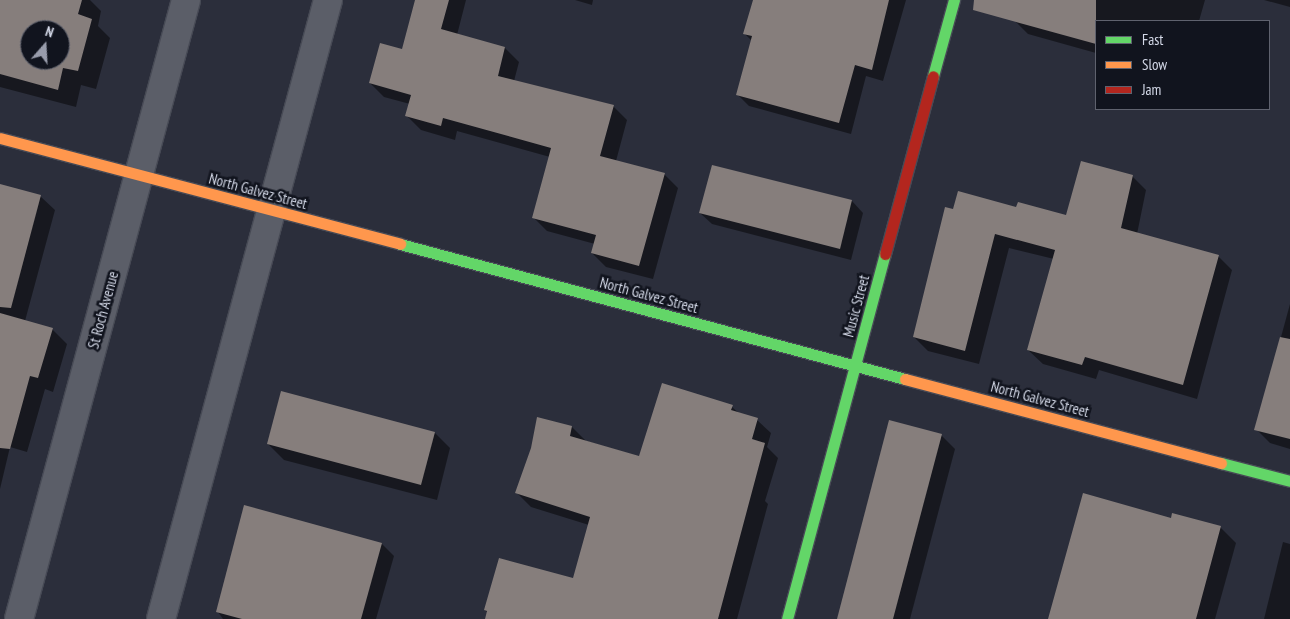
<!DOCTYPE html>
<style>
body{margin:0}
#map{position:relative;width:1290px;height:619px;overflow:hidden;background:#2b2e3b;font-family:"PT Sans Narrow",sans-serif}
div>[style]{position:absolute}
.shadow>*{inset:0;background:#0007}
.building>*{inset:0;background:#867e7c}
.roads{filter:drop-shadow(1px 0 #474a55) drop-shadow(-1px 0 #474a55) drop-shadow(0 1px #474a55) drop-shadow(0 -1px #474a55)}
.street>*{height:28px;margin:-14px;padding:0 14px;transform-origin:14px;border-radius:14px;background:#5b5e68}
.fast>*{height:11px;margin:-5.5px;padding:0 5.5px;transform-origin:5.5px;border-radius:5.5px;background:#63d668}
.slow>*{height:11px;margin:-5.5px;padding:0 5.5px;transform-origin:5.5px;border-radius:5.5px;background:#ff974d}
.jam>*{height:11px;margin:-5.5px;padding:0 5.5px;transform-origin:5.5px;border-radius:5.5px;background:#b3261e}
span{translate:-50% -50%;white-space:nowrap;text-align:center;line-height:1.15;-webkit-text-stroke:5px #11141e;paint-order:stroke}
.street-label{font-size:15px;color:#d3d8e7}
.legend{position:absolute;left:1095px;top:20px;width:175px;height:90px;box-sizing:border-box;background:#11141e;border:1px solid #5f626e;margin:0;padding:6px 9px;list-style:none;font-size:15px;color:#d3d8e7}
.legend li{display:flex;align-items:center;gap:10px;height:25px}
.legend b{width:25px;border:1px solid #5f626e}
.north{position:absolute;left:20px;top:20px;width:50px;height:50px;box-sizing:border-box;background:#11141e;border:1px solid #5f626e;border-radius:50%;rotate:19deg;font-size:14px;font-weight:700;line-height:20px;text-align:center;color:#d3d8e7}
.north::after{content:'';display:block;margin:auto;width:18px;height:22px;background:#989cab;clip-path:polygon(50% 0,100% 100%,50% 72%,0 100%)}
</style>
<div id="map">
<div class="shadow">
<i style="clip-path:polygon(evenodd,0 0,90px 0,101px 11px,98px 26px,110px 38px,96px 89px,81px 85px,76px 107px,0 87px,0 0,30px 30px,60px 30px,60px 60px,30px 60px,30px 30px)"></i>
<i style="clip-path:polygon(417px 0,466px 0,457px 35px,505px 48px,519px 62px,514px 81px,613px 106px,627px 120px,616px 161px,664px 174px,678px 188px,653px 279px,606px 267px,592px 253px,595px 244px,547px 231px,533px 217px,550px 157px,457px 131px,455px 140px,421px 130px,407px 116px,410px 104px,384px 97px,370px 83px,402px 51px)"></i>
<i style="clip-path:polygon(575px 0,593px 0,592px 5px)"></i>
<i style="clip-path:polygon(754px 0,906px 0,883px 81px,866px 76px,851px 134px,749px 106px,737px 94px,752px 41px,745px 34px)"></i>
<i style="clip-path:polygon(1021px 0,1205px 0,1199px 21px,1096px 21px,1096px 53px,1028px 34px,1015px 21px)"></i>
<i style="clip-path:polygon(1264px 0,1290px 0,1290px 7px)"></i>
<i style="clip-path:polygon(1132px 176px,1146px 190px,1137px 234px,1218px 256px,1232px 270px,1197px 399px,1099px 370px,1096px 379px,1043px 364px,1028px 350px,1054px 259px,1009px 248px,979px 364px,928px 351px,914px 337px,954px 210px,1017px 208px,1066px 216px)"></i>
<i style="clip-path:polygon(0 185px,40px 196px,55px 210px,25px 321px,52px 329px,67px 344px,53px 392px,45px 389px,27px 452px,10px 447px,0 489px)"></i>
<i style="clip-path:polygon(852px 201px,863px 213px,851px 260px,712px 224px,700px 213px)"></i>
<i style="clip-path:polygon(1290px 304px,1290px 449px,1270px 443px,1256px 429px)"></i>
<i style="clip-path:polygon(732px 407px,740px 414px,757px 420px,771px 433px,767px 447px,778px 458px,765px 501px,768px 504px,737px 619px,486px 619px,488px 613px,485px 610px,574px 580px,589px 525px,531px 507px,517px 493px,572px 427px,586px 441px,640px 457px)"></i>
<i style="clip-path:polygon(435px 433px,450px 448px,437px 500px,284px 460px,268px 444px)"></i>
<i style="clip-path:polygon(941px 435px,955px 449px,910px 619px,838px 619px)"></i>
<i style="clip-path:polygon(245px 507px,382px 544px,394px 556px,376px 619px,223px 619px,218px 612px)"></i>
<i style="clip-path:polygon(1172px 519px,1220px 527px,1236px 543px,1215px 619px,1049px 619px)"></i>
<i style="clip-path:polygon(1283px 542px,1290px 544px,1290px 619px,1264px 619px)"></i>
</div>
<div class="building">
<i style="clip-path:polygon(evenodd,0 0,82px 0,78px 14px,92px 19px,78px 71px,63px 68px,58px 90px,0 74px,0 0,30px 30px,60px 30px,60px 60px,30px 60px,30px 30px)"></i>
<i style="clip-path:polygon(415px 0,449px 0,441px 29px,505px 47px,498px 76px,614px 105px,600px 156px,665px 173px,639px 266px,591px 253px,596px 235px,532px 218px,551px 148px,443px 118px,441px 126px,405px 116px,411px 95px,369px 83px,380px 43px,402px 49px)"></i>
<i style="clip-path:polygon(753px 0,889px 0,872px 70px,855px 65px,839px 123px,736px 95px,752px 36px,743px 34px)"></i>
<i style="clip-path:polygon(974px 0,1096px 0,1096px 44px,973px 10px)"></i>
<i style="clip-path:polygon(1081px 161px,1133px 175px,1121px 228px,1219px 255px,1183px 385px,1085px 357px,1082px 365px,1027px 350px,1055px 250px,995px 234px,965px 351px,913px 337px,945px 207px,953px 209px,958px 191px,1016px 207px,1018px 202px,1066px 215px)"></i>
<i style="clip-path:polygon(712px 165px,852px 200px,840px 249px,699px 213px)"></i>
<i style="clip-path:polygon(0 184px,41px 195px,11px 308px,0 307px)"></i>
<i style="clip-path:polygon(0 313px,53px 328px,38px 378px,30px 376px,10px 449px,0 448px)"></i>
<i style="clip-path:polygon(1280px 337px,1290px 339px,1290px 439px,1254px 430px)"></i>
<i style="clip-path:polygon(662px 383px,733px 405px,731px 410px,758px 418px,752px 439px,765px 443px,718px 619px,485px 619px,487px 611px,484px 610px,499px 558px,573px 578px,590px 517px,515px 493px,531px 448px,537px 417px,572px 426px,570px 436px,639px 456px)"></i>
<i style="clip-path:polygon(281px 391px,435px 432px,421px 485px,267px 444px)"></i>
<i style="clip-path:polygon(889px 420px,942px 434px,893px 619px,837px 619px)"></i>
<i style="clip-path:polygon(1083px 493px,1171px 518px,1172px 513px,1221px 526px,1196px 619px,1048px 619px)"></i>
<i style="clip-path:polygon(244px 505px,382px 543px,361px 619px,242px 619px,216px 612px)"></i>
</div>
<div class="roads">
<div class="street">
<i style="left:19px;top:619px;width:641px;rotate:-74.9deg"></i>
<i style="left:161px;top:619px;width:641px;rotate:-74.9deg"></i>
</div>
<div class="fast">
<i style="left:933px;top:76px;width:79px;rotate:-74.6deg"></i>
<i style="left:400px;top:244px;width:523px;rotate:14.97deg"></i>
<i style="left:1221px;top:463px;width:71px;rotate:14.6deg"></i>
<i style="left:787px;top:619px;width:378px;rotate:-75deg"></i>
</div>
<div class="slow">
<i style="left:0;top:138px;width:414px;rotate:14.8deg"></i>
<i style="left:905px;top:379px;width:327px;rotate:14.9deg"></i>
</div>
<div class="jam">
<i style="left:885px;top:254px;width:184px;rotate:-74.9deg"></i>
</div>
</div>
<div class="street-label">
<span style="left:258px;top:191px;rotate:15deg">North Galvez Street</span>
<span style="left:649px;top:295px;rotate:15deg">North Galvez Street</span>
<span style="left:856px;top:306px;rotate:-75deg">Music Street</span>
<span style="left:103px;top:310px;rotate:-75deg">St Roch Avenue</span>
<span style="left:1040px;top:399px;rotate:15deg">North Galvez Street</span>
</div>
<ul class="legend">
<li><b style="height:6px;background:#63d668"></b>Fast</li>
<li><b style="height:6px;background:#ff974d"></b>Slow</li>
<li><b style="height:6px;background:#b3261e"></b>Jam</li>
</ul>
<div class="north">N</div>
</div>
